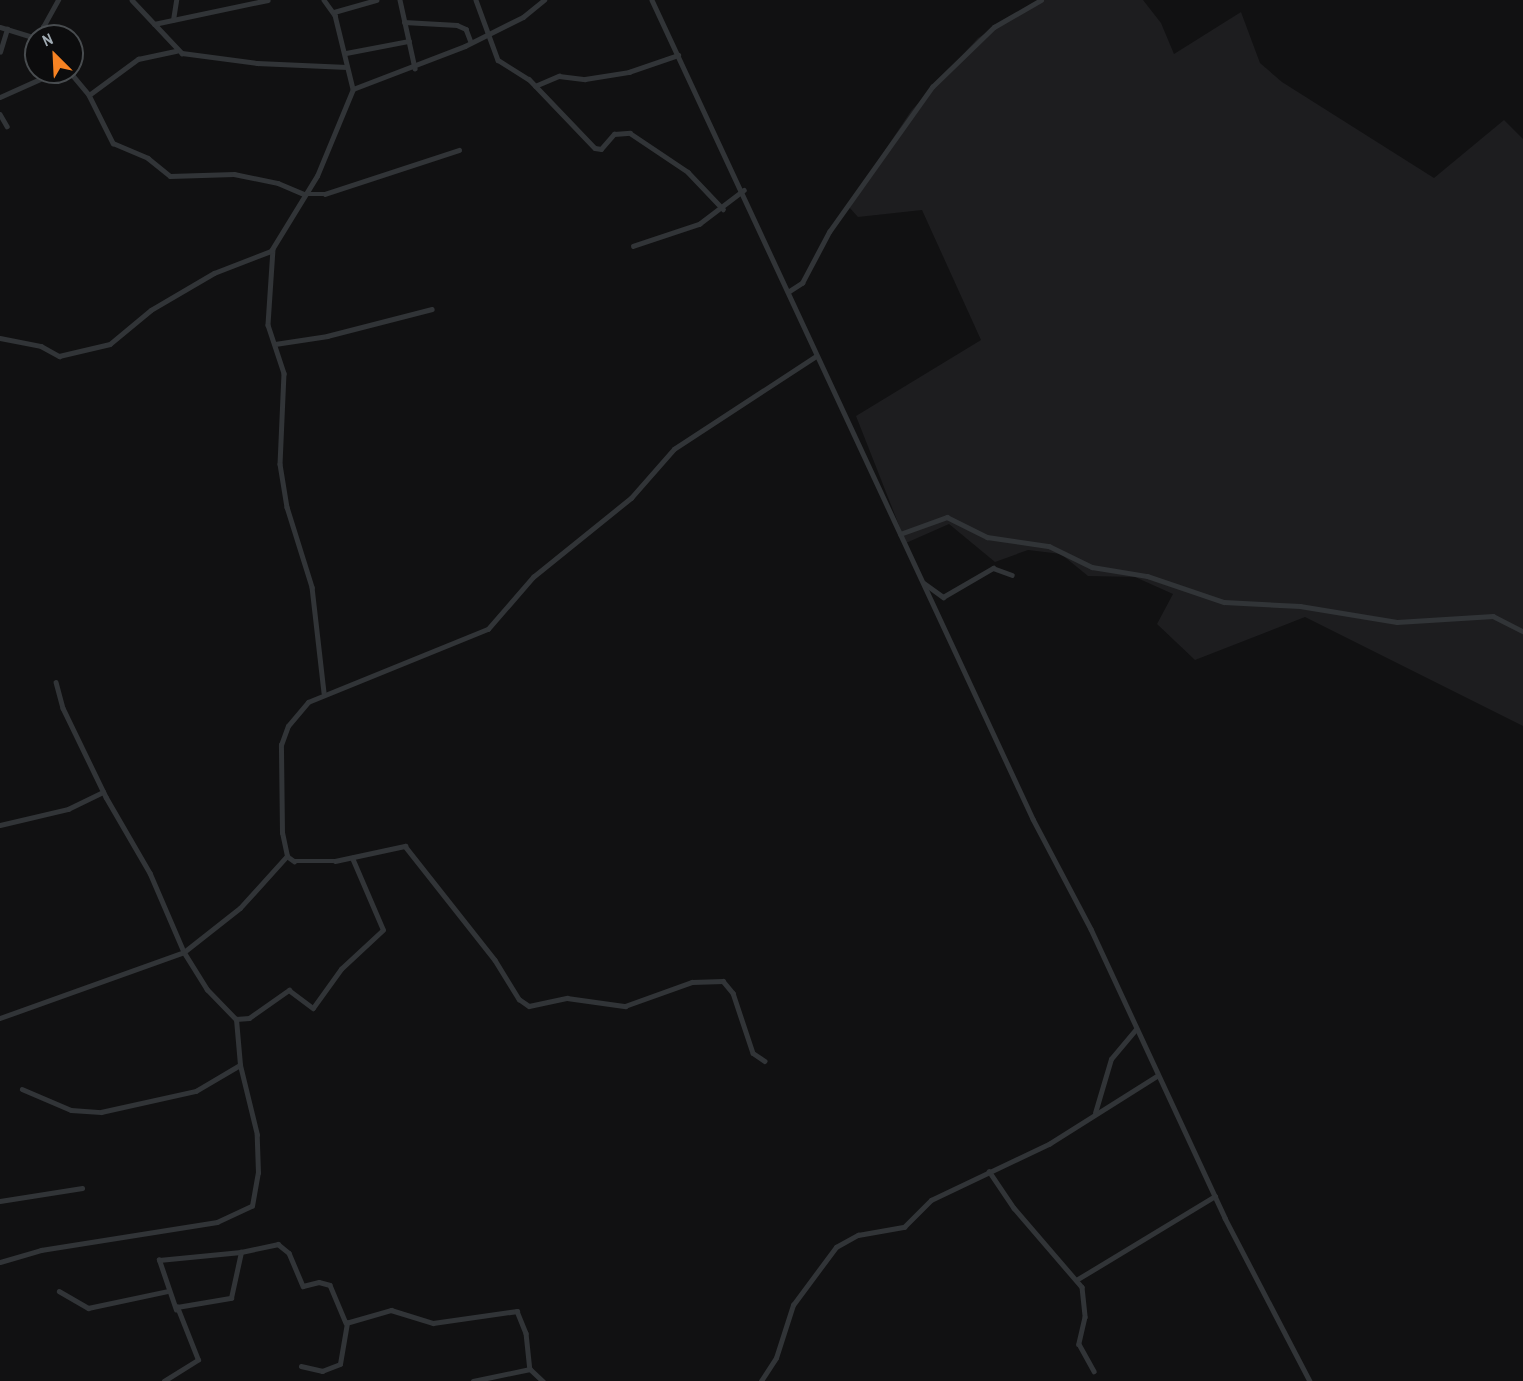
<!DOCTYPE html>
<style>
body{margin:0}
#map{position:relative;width:1523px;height:1381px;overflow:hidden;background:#111112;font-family:"Archivo Narrow",sans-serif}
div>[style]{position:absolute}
.built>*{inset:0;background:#1d1d1f}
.street>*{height:4.5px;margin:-2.25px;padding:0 2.25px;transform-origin:2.25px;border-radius:2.25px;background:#313437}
span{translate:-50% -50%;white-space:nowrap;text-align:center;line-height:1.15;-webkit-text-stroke:4.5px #0c0c0d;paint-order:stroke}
.north{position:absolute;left:24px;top:24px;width:60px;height:60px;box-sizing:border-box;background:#0c0c0d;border:2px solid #484c4f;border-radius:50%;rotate:336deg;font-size:16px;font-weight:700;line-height:24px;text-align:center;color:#a1abb3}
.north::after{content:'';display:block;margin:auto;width:21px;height:27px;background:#f78323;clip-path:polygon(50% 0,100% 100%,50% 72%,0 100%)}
</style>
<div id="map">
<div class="built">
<i style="clip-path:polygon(1041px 0,1143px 0,1161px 23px,1174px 54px,1241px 12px,1260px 63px,1282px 82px,1434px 178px,1504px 120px,1523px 139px,1523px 726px,1305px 617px,1195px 660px,1157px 624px,1173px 594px,1135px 577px,1088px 576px,1061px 554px,1028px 550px,995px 562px,949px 524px,906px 543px,856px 416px,981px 340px,922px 210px,858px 217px,848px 206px,911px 111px,978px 38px)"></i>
</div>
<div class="street">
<i style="left:132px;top:0;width:73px;rotate:46.7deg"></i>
<i style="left:182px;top:53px;width:76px;rotate:7.6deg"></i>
<i style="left:257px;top:63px;width:90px;rotate:2.5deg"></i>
<i style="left:324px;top:0;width:19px;rotate:54deg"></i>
<i style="left:335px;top:15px;width:76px;rotate:76.3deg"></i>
<i style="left:400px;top:0;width:70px;rotate:77.6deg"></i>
<i style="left:476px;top:0;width:64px;rotate:69.9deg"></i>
<i style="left:498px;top:60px;width:36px;rotate:32deg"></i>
<i style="left:529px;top:79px;width:95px;rotate:46.3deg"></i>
<i style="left:595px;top:148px;width:6px;rotate:9deg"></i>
<i style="left:601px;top:149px;width:20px;rotate:-49deg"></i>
<i style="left:614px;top:134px;width:16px;rotate:-4deg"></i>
<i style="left:630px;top:133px;width:70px;rotate:33.9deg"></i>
<i style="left:688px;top:172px;width:51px;rotate:46.6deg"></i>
<i style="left:652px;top:0;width:903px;rotate:65.05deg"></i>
<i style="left:1033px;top:819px;width:124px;rotate:62.2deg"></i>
<i style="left:1091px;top:929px;width:319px;rotate:65.1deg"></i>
<i style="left:1225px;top:1218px;width:184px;rotate:62.5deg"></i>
<i style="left:334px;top:12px;width:44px;rotate:-15.9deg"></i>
<i style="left:173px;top:20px;width:20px;rotate:-81deg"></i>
<i style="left:404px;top:22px;width:53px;rotate:3.2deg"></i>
<i style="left:457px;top:25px;width:10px;rotate:24deg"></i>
<i style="left:466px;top:29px;width:14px;rotate:69deg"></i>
<i style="left:154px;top:24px;width:116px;rotate:-11.9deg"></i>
<i style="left:0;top:27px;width:38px;rotate:17deg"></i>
<i style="left:43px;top:36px;width:9px;rotate:-90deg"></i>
<i style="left:43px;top:27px;width:31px;rotate:-61deg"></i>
<i style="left:0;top:52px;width:24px;rotate:-73deg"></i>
<i style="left:346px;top:53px;width:64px;rotate:-10.8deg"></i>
<i style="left:70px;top:72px;width:30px;rotate:50deg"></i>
<i style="left:89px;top:95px;width:54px;rotate:63.4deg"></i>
<i style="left:113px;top:143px;width:38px;rotate:23deg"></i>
<i style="left:148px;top:158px;width:28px;rotate:39deg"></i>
<i style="left:170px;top:176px;width:64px;rotate:-1.8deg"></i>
<i style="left:234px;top:174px;width:45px;rotate:11.6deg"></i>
<i style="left:278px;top:183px;width:28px;rotate:23deg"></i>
<i style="left:304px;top:194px;width:21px"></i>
<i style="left:325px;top:194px;width:141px;rotate:-18.2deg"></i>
<i style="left:535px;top:86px;width:26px;rotate:-23deg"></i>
<i style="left:559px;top:76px;width:26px;rotate:7deg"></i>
<i style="left:585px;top:79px;width:45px;rotate:-9deg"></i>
<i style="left:629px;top:72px;width:52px;rotate:-19.1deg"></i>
<i style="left:89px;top:95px;width:61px;rotate:-36.3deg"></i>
<i style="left:138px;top:59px;width:39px;rotate:-12deg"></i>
<i style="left:0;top:97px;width:61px;rotate:-24.1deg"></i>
<i style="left:0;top:114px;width:14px;rotate:60deg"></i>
<i style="left:633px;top:246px;width:70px;rotate:-18.4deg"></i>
<i style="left:699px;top:224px;width:56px;rotate:-37.1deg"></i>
<i style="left:273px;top:249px;width:76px;rotate:93.8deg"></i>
<i style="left:268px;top:325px;width:51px;rotate:71.6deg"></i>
<i style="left:284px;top:373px;width:91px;rotate:92.5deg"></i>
<i style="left:280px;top:464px;width:44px;rotate:80.8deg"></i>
<i style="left:287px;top:507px;width:84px;rotate:72.6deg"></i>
<i style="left:312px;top:587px;width:106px;rotate:83.5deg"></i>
<i style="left:788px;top:292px;width:17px;rotate:-33deg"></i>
<i style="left:802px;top:283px;width:58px;rotate:-62.1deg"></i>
<i style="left:829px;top:232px;width:178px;rotate:-54.6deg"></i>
<i style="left:932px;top:87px;width:86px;rotate:-44.1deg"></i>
<i style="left:994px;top:27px;width:54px;rotate:-29.9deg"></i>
<i style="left:0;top:338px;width:42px;rotate:11deg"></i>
<i style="left:41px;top:346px;width:21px;rotate:29deg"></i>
<i style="left:59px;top:356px;width:52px;rotate:-13.2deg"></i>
<i style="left:110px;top:344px;width:53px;rotate:-39.7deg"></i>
<i style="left:151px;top:310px;width:73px;rotate:-30.4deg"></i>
<i style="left:214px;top:273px;width:61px;rotate:-21.1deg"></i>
<i style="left:271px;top:251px;width:88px;rotate:-58.5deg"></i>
<i style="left:317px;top:176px;width:94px;rotate:-67.5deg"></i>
<i style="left:353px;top:89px;width:120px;rotate:-21deg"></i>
<i style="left:465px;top:46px;width:65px;rotate:-26.6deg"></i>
<i style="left:523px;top:17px;width:27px;rotate:-39deg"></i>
<i style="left:275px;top:344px;width:53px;rotate:-8.7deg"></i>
<i style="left:327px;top:336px;width:108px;rotate:-14.4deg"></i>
<i style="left:900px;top:534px;width:50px;rotate:-19.9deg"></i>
<i style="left:947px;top:517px;width:45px;rotate:26.6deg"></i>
<i style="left:987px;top:537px;width:63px;rotate:8.3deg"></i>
<i style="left:1049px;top:546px;width:48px;rotate:26deg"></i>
<i style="left:1092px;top:567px;width:56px;rotate:9.3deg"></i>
<i style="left:1147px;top:576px;width:81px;rotate:18.7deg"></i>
<i style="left:1224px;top:602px;width:76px;rotate:3deg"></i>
<i style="left:1300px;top:606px;width:98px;rotate:9.4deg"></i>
<i style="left:1397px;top:622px;width:96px;rotate:-3.6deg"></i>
<i style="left:1493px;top:616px;width:34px;rotate:27deg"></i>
<i style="left:924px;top:583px;width:24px;rotate:36deg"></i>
<i style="left:943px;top:597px;width:58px;rotate:-30.1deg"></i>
<i style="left:993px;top:568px;width:20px;rotate:20deg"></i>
<i style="left:56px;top:682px;width:27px;rotate:75deg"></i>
<i style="left:63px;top:708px;width:99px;rotate:64.2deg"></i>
<i style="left:106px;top:797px;width:88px;rotate:59.9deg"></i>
<i style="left:150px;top:873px;width:86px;rotate:66.7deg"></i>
<i style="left:184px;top:952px;width:44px;rotate:58.1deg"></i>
<i style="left:207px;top:989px;width:42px;rotate:46deg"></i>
<i style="left:236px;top:1019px;width:13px;rotate:-4deg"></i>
<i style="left:249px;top:1018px;width:49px;rotate:-35deg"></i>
<i style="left:289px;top:990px;width:30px;rotate:37deg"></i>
<i style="left:313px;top:1008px;width:48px;rotate:-54.3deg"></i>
<i style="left:341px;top:969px;width:57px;rotate:-42.9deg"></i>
<i style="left:383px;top:930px;width:78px;rotate:-113.3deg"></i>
<i style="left:0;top:825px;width:70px;rotate:-13.2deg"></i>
<i style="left:68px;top:809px;width:39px;rotate:-26deg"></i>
<i style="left:287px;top:856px;width:9px;rotate:36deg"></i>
<i style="left:294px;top:861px;width:41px"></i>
<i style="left:335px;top:861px;width:72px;rotate:-12.1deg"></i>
<i style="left:405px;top:846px;width:145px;rotate:51.7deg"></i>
<i style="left:495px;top:960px;width:46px;rotate:58.4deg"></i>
<i style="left:519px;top:999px;width:12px;rotate:35deg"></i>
<i style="left:529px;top:1006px;width:39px;rotate:-12deg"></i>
<i style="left:567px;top:998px;width:59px;rotate:7.9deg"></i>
<i style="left:625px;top:1006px;width:71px;rotate:-19.7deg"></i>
<i style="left:692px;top:982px;width:31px;rotate:-2deg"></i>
<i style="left:723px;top:981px;width:16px;rotate:50deg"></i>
<i style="left:733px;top:993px;width:63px;rotate:71.6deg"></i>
<i style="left:753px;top:1053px;width:14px;rotate:34deg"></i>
<i style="left:0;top:1018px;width:195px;rotate:-19.7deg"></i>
<i style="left:184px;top:952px;width:71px;rotate:-38.2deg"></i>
<i style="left:240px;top:908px;width:70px;rotate:-47.9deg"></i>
<i style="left:287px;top:856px;width:24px;rotate:-102deg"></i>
<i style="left:282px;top:833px;width:88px;rotate:-90.7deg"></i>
<i style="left:281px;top:745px;width:20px;rotate:-70deg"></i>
<i style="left:288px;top:726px;width:31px;rotate:-50deg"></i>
<i style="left:308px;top:702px;width:194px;rotate:-22.1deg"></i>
<i style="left:488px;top:629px;width:69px;rotate:-49.1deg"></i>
<i style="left:533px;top:577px;width:126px;rotate:-38.9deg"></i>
<i style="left:631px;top:498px;width:65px;rotate:-48.7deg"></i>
<i style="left:674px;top:449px;width:170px;rotate:-33.2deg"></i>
<i style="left:22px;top:1089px;width:53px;rotate:23.2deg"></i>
<i style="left:71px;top:1110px;width:30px;rotate:4deg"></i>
<i style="left:101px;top:1112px;width:97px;rotate:-12.5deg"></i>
<i style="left:196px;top:1091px;width:51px;rotate:-30.6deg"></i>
<i style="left:1095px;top:1113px;width:56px;rotate:-73.5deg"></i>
<i style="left:1111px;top:1059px;width:39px;rotate:-50deg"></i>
<i style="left:989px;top:1171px;width:45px;rotate:56deg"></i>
<i style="left:1014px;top:1208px;width:104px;rotate:49.3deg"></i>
<i style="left:1082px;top:1287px;width:30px;rotate:84deg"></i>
<i style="left:1085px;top:1317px;width:28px;rotate:103deg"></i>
<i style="left:1079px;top:1344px;width:31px;rotate:61deg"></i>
<i style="left:0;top:1201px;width:83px;rotate:-9deg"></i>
<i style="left:0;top:1262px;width:43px;rotate:-16.3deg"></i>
<i style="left:41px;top:1250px;width:178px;rotate:-9deg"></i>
<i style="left:217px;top:1222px;width:38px;rotate:-25deg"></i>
<i style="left:252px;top:1206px;width:34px;rotate:-80deg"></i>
<i style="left:258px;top:1173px;width:38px;rotate:-92deg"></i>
<i style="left:257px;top:1135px;width:72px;rotate:-103.7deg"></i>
<i style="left:240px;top:1065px;width:46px;rotate:-95deg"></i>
<i style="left:1078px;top:1279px;width:160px;rotate:-31.2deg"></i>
<i style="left:59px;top:1291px;width:34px;rotate:30deg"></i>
<i style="left:88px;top:1308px;width:82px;rotate:-12deg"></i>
<i style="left:176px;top:1310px;width:53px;rotate:-108.8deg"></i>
<i style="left:159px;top:1260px;width:82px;rotate:-5.6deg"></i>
<i style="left:301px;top:1366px;width:22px;rotate:13deg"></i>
<i style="left:322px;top:1371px;width:19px;rotate:-21deg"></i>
<i style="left:340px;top:1364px;width:42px;rotate:-80.3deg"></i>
<i style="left:164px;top:1381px;width:40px;rotate:-32deg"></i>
<i style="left:198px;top:1360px;width:57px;rotate:-111.6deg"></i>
<i style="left:177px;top:1307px;width:55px;rotate:-9.5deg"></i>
<i style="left:231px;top:1298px;width:47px;rotate:-77.7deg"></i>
<i style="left:241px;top:1252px;width:38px;rotate:-12deg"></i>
<i style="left:278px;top:1244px;width:14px;rotate:39deg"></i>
<i style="left:289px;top:1253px;width:36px;rotate:67deg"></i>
<i style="left:303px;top:1286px;width:16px;rotate:-14deg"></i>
<i style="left:319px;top:1282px;width:11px;rotate:15deg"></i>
<i style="left:330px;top:1285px;width:41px;rotate:67.2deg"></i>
<i style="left:346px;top:1323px;width:47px;rotate:-16.1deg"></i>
<i style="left:391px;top:1310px;width:44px;rotate:17.2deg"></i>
<i style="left:433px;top:1323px;width:85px;rotate:-8.1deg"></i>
<i style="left:517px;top:1311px;width:24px;rotate:68deg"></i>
<i style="left:526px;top:1333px;width:36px;rotate:84deg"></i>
<i style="left:530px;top:1369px;width:18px;rotate:43deg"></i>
<i style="left:473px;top:1381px;width:58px;rotate:-11.9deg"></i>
<i style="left:761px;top:1381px;width:27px;rotate:-57deg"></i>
<i style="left:776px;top:1358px;width:56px;rotate:-72.2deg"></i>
<i style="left:793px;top:1305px;width:72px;rotate:-53.4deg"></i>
<i style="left:836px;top:1247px;width:25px;rotate:-29deg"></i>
<i style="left:858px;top:1235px;width:47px;rotate:-9.9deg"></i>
<i style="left:904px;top:1227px;width:38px;rotate:-45deg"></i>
<i style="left:931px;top:1200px;width:131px;rotate:-25.4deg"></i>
<i style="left:1049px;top:1144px;width:128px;rotate:-32.2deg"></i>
</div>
<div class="north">N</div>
</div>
